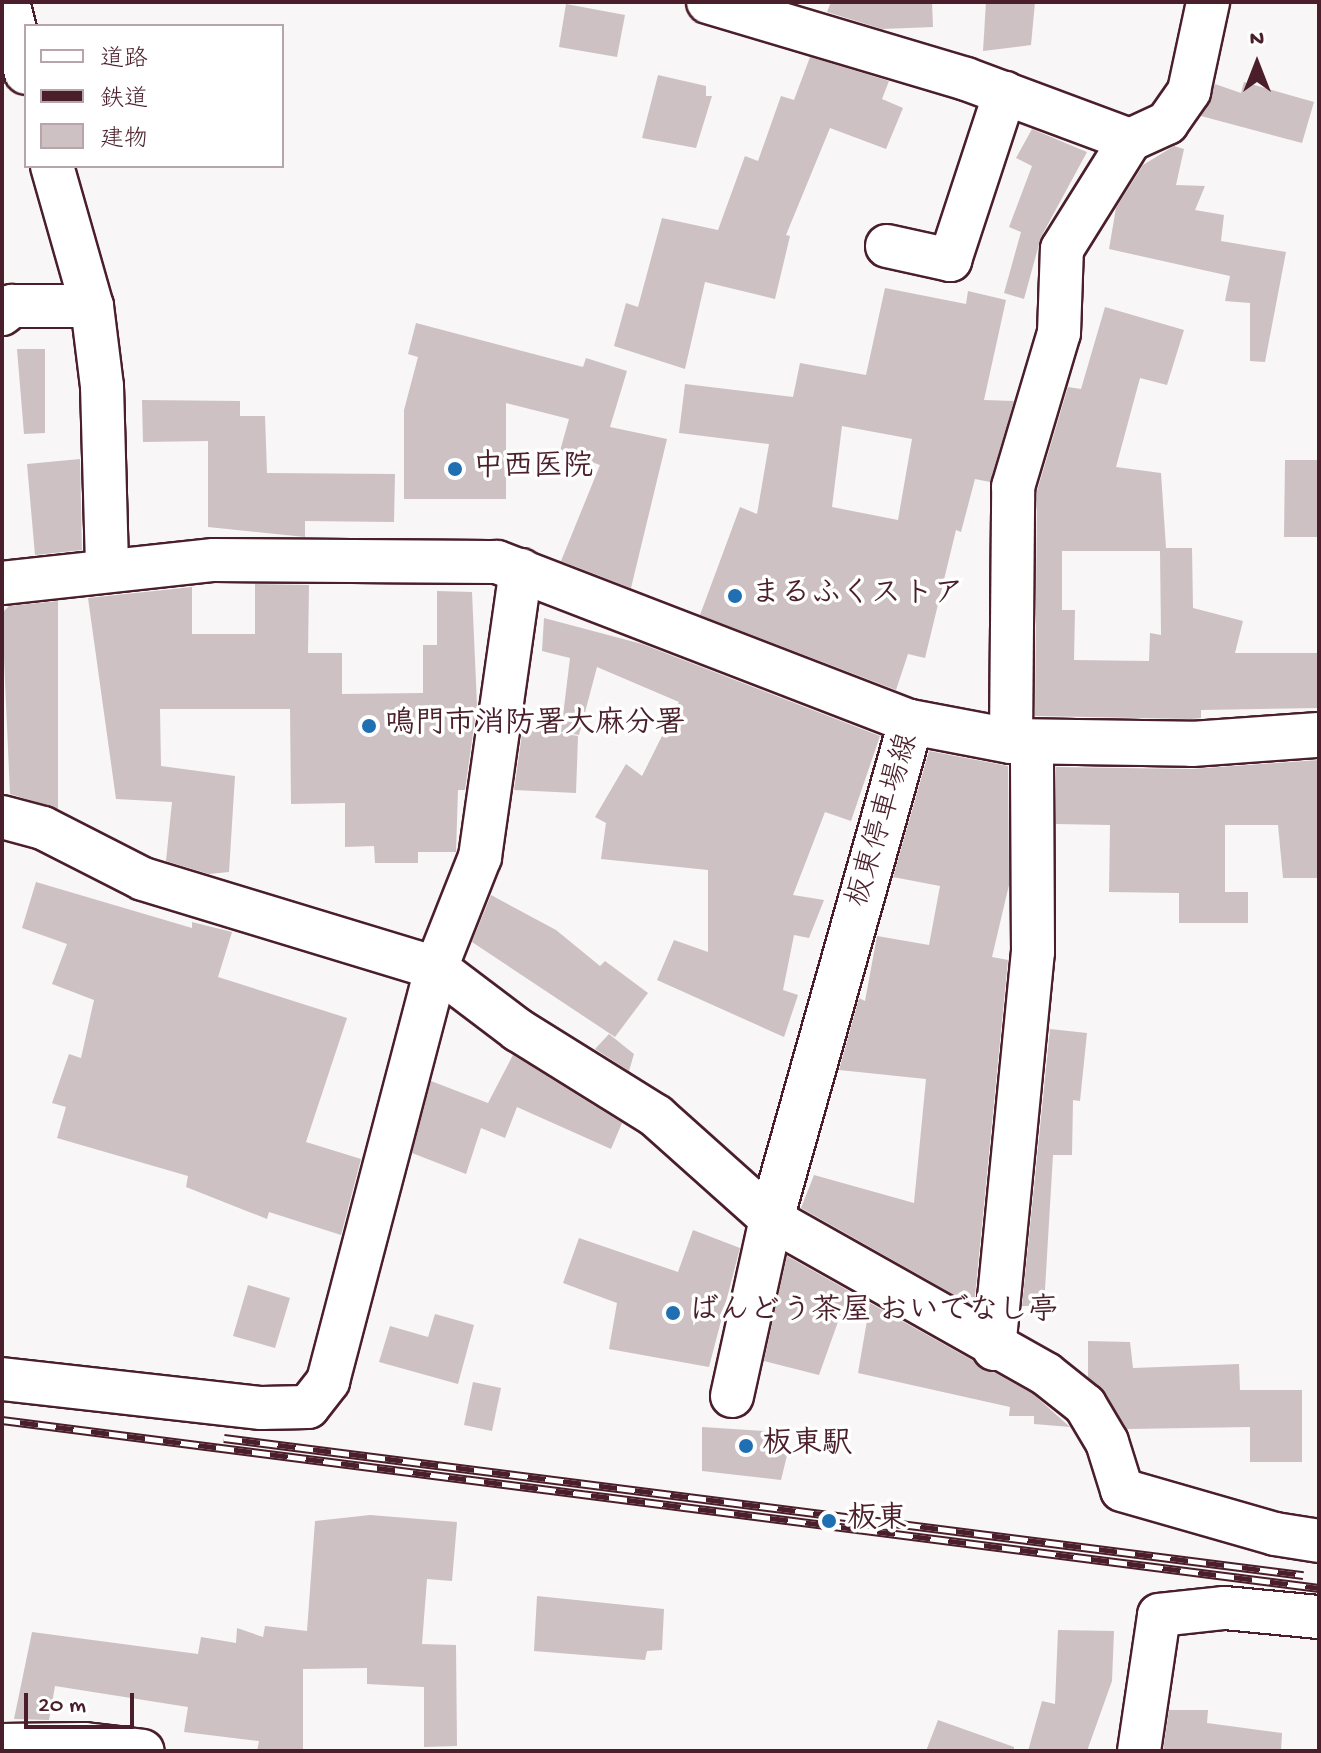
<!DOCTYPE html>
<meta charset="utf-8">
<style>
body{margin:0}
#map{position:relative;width:1321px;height:1753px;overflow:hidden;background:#f8f6f7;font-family:"Gochi Hand","Klee One",sans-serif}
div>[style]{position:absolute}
.building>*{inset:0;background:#cdc1c4}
.roads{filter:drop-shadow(2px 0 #4a1f2b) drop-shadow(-2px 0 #4a1f2b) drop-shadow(0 2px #4a1f2b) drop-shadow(0 -2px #4a1f2b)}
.minor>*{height:42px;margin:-21px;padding:0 21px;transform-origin:21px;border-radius:21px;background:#fff}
.secondary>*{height:44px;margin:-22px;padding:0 22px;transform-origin:22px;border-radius:22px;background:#fff}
.rail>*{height:9px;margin-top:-4.5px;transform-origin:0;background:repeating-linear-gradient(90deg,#fff 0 18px,#4a1f2b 0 36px);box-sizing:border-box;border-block:2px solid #4a1f2b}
.dots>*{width:22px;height:22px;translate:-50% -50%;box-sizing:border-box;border:4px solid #fff;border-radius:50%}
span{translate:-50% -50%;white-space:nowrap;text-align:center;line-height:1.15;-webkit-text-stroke:7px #fff;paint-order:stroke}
.poi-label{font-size:30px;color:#4a1f2b;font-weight:700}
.left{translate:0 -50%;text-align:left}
.street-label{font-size:30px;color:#4a1f2b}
.frame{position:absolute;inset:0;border:4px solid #4a1f2b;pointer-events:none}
.legend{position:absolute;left:24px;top:24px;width:260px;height:144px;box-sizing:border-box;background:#fff;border:2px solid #b7a5aa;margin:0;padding:10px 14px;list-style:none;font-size:24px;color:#4a1f2b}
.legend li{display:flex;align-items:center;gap:16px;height:40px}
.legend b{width:40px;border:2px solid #b7a5aa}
.north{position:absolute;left:1217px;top:24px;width:80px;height:80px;-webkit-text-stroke:6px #fff;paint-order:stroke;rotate:0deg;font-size:22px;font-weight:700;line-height:32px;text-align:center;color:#4a1f2b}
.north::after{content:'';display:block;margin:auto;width:28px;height:36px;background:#4a1f2b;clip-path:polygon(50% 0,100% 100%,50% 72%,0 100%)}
.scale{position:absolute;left:24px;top:1693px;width:110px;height:36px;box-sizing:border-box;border:4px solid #4a1f2b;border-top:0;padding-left:10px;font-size:24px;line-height:28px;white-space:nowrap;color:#4a1f2b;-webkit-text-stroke:6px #fff;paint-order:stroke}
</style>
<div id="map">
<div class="building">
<i style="clip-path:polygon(831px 2px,932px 2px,933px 27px,882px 29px,827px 12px)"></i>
<i style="clip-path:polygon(986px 2px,1035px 2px,1031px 45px,983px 51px)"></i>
<i style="clip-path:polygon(566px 4px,625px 15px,617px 57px,559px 47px)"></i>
<i style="clip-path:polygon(810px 57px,889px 81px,882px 99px,903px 108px,886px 149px,830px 128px,786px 235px,790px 236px,775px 299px,705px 282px,685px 369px,614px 346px,626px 303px,638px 307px,662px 218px,718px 230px,745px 156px,758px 161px,781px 96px,794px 100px)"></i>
<i style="clip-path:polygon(658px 75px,706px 86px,706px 96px,712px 96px,696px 148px,642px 138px)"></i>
<i style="clip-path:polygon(1244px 82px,1314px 102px,1302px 143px,1201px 116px,1215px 84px,1241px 93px)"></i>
<i style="clip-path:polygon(1032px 129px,1087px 152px,1041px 237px,1024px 299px,1004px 293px,1021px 232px,1009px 227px,1032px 166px,1016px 158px)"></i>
<i style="clip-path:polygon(1174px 146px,1184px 149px,1176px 185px,1205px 186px,1195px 210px,1224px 215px,1221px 241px,1286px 252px,1265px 362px,1250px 361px,1250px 303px,1225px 301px,1230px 276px,1109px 249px,1116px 208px,1143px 165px)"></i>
<i style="clip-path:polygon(evenodd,885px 288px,966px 304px,968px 291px,1006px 300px,984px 400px,1014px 401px,990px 482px,975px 479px,961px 532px,956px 530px,925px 658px,908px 654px,896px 690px,700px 615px,740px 507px,757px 514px,769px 444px,679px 433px,685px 384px,793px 397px,800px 363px,866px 375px,885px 288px,842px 426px,912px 439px,898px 520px,832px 507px,842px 426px)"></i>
<i style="clip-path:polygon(evenodd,1105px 307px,1184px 330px,1167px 385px,1140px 378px,1116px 467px,1161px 473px,1166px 548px,1192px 548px,1193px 608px,1243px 621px,1235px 653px,1319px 653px,1319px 708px,1201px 710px,1201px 718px,1191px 719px,1035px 716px,1037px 491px,1068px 387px,1081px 389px,1105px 307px,1062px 551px,1160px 551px,1161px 635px,1150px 633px,1149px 661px,1074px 660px,1075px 610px,1062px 610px,1062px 551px)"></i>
<i style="clip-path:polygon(416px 323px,583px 367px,586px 358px,627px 371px,610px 427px,667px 439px,631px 588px,561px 561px,600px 465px,560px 451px,569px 419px,506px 403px,506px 499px,404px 499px,404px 410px,418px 357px,408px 354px)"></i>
<i style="clip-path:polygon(17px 349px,45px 349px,45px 433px,24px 434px)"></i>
<i style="clip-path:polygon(142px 400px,240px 401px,240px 416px,265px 416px,267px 473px,395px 474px,394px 522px,305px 521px,305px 537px,208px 527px,208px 441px,143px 442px)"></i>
<i style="clip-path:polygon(80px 459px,82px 550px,35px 555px,27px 464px)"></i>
<i style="clip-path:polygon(1285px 460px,1319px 460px,1319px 537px,1284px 537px)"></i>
<i style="clip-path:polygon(255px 584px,309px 585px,308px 653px,342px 653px,342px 694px,423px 693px,423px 645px,437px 645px,437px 591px,472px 592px,477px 705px,465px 790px,458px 790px,456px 852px,418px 852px,418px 863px,375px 863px,374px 846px,345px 847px,345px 803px,291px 804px,290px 709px,160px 709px,161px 766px,235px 776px,229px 872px,209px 874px,166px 861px,172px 802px,116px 799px,88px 598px,192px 587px,192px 634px,255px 634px)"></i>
<i style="clip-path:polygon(58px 601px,58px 809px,10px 794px,2px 613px,9px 606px)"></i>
<i style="clip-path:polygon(544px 618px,642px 644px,880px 736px,851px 821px,825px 812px,793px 895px,824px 900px,809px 938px,794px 935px,783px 990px,798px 995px,784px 1037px,657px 980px,674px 940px,708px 952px,708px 870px,601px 859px,606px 823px,595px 817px,626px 764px,642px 776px,679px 702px,597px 667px,579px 735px,561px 732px,570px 658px,542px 651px)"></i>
<i style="clip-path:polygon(523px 727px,578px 736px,576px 793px,514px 790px)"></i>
<i style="clip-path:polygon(929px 751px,1008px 766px,1009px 885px,992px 957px,1008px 960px,974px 1306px,801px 1208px,814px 1175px,914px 1203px,926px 1079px,839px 1070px,859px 998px,865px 1001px,877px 936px,929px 945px,940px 886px,893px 877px)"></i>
<i style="clip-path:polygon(1319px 760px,1319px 878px,1283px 878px,1278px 825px,1225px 825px,1225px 892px,1248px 892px,1248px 923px,1179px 923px,1179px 893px,1109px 892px,1110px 825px,1056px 824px,1056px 767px,1192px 769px)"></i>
<i style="clip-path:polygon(36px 882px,192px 928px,192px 922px,232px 932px,218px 977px,347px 1018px,306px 1142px,361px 1159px,341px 1235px,269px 1212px,267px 1219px,186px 1187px,188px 1176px,57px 1138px,66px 1107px,52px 1103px,69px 1054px,81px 1058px,94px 1000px,52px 984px,67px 944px,22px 928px)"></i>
<i style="clip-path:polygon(491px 895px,556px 930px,600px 966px,605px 961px,648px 993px,615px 1037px,472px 942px)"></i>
<i style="clip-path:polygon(1050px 1029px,1087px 1033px,1080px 1101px,1073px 1100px,1072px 1155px,1053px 1155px,1044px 1306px,1022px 1306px)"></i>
<i style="clip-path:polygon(609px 1034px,634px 1054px,629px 1071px,595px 1049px)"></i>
<i style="clip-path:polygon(513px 1055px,622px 1123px,611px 1149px,517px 1107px,505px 1138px,481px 1128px,466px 1174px,412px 1153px,431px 1081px,488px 1103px)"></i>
<i style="clip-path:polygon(693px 1230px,740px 1248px,709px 1367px,609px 1349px,617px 1303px,563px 1283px,579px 1238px,678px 1272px)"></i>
<i style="clip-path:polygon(787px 1256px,849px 1291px,819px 1375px,764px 1361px)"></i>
<i style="clip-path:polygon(248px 1285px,290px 1298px,275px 1348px,233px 1336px)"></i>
<i style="clip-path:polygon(870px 1303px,1033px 1394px,1070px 1427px,1034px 1424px,1034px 1416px,1009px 1416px,1010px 1407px,858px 1373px)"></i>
<i style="clip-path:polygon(435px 1314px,474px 1325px,458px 1384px,379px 1362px,390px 1326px,428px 1337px)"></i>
<i style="clip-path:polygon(1088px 1341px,1130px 1342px,1133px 1368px,1239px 1364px,1240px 1390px,1302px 1390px,1302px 1462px,1250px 1462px,1250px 1427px,1127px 1429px,1088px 1377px)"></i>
<i style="clip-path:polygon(473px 1382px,501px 1388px,492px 1431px,464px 1425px)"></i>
<i style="clip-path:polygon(702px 1427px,780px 1432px,780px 1437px,791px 1439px,781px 1480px,702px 1471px)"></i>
<i style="clip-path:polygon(370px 1515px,457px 1522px,452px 1581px,427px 1579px,422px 1644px,456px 1645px,457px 1746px,424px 1747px,424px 1687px,367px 1684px,367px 1668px,303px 1669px,303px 1751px,257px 1751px,259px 1741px,184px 1732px,188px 1707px,55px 1686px,49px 1720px,14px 1719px,32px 1632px,198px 1654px,201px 1637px,236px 1643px,237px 1628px,263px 1637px,265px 1626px,307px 1631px,315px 1521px)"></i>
<i style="clip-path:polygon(537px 1596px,664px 1609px,662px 1650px,647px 1651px,645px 1660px,534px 1651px)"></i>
<i style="clip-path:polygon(1058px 1630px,1114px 1631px,1112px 1681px,1087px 1751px,1028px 1751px,1042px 1701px,1055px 1704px)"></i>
<i style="clip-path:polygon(1169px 1710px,1208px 1710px,1207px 1723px,1282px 1733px,1281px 1751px,1163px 1751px)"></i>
<i style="clip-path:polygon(938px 1720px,1014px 1747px,1014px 1751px,926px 1751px)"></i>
</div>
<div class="roads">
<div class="minor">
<i style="left:8px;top:2px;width:73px;rotate:75.8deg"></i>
<i style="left:708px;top:2px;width:269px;rotate:16.6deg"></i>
<i style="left:966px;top:79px;width:175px;rotate:20.4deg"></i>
<i style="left:52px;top:166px;width:146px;rotate:74.1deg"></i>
<i style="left:92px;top:306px;width:81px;rotate:82.9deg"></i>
<i style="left:102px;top:386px;width:182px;rotate:88.4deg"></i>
<i style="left:887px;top:246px;width:65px;rotate:12.5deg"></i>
<i style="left:950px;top:260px;width:176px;rotate:-71.8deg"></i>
<i style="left:2px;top:314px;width:13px;rotate:-39deg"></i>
<i style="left:12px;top:306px;width:80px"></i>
<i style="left:2px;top:583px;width:213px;rotate:-6.2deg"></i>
<i style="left:214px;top:560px;width:283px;rotate:0.4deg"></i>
<i style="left:497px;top:562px;width:444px;rotate:21.1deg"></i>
<i style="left:1011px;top:741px;width:254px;rotate:-89.5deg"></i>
<i style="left:1013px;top:487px;width:161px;rotate:-73.4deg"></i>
<i style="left:1059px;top:333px;width:84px;rotate:-88deg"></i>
<i style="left:1062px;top:249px;width:128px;rotate:-58deg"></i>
<i style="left:1130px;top:140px;width:41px;rotate:-24.7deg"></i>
<i style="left:1167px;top:123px;width:39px;rotate:-55deg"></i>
<i style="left:1189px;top:91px;width:91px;rotate:-77.9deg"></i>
<i style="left:2px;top:817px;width:42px;rotate:15deg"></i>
<i style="left:43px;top:828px;width:112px;rotate:27deg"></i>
<i style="left:143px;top:879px;width:306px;rotate:16.9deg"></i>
<i style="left:436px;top:968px;width:103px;rotate:37.1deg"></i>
<i style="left:518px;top:1030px;width:163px;rotate:31.9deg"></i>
<i style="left:656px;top:1116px;width:154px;rotate:41.8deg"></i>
<i style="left:771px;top:1219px;width:316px;rotate:29.4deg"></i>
<i style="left:1046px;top:1374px;width:50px;rotate:38.5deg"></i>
<i style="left:1085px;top:1405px;width:43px;rotate:59.3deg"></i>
<i style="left:1107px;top:1442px;width:50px;rotate:72.6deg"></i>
<i style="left:1122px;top:1490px;width:159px;rotate:16deg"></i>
<i style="left:1275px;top:1534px;width:45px;rotate:9deg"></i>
<i style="left:994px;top:1349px;width:399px;rotate:-84.4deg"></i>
<i style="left:1033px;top:952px;width:210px;rotate:-90.3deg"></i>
<i style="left:2px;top:1379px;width:261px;rotate:6.4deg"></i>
<i style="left:261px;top:1408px;width:47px;rotate:-1.2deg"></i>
<i style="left:308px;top:1407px;width:33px;rotate:-52deg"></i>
<i style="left:328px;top:1381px;width:427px;rotate:-75.3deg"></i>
<i style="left:436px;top:968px;width:119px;rotate:-68.4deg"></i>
<i style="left:480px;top:857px;width:290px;rotate:-81.9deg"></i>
<i style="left:732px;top:1396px;width:181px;rotate:-77.6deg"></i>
<i style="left:2px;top:1745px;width:83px;rotate:-0.7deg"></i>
<i style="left:85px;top:1744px;width:58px;rotate:6.9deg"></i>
<i style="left:1139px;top:1751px;width:137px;rotate:-81.6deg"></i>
<i style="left:1159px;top:1615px;width:66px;rotate:-6.1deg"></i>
<i style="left:1225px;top:1608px;width:94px;rotate:5.5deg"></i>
</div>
<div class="secondary">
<i style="left:771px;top:1219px;width:516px;rotate:-74.27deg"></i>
<i style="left:911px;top:722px;width:102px;rotate:10.8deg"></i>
<i style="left:1011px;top:741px;width:181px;rotate:0.9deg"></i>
<i style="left:1192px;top:744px;width:127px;rotate:-4.1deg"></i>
</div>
</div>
<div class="rail">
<i style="left:2px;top:1420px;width:1328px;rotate:7.27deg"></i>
<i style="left:224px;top:1438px;width:1088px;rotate:7.24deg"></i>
</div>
<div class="dots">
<i style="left:455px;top:469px;background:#1f6fb2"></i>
<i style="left:735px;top:596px;background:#1f6fb2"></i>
<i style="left:369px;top:726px;background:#1f6fb2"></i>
<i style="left:673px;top:1313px;background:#1f6fb2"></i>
<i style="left:746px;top:1446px;background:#1f6fb2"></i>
<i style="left:829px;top:1521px;background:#1f6fb2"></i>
</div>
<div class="poi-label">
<span class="left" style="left:473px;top:469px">中西医院</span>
<span class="left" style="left:751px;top:596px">まるふくストア</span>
<span class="left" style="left:385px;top:726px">鳴門市消防署大麻分署</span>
<span class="left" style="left:689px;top:1313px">ばんどう茶屋 おいでなし亭</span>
<span class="left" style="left:762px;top:1446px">板東駅</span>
<span class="left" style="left:847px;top:1521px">板東</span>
</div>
<div class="street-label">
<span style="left:885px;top:821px;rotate:-73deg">板東停車場線</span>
</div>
<div class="frame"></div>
<ul class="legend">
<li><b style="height:10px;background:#fff"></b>道路</li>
<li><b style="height:10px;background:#4a1f2b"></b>鉄道</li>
<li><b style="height:22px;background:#cdc1c4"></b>建物</li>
</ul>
<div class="north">N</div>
<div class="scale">20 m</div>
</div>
